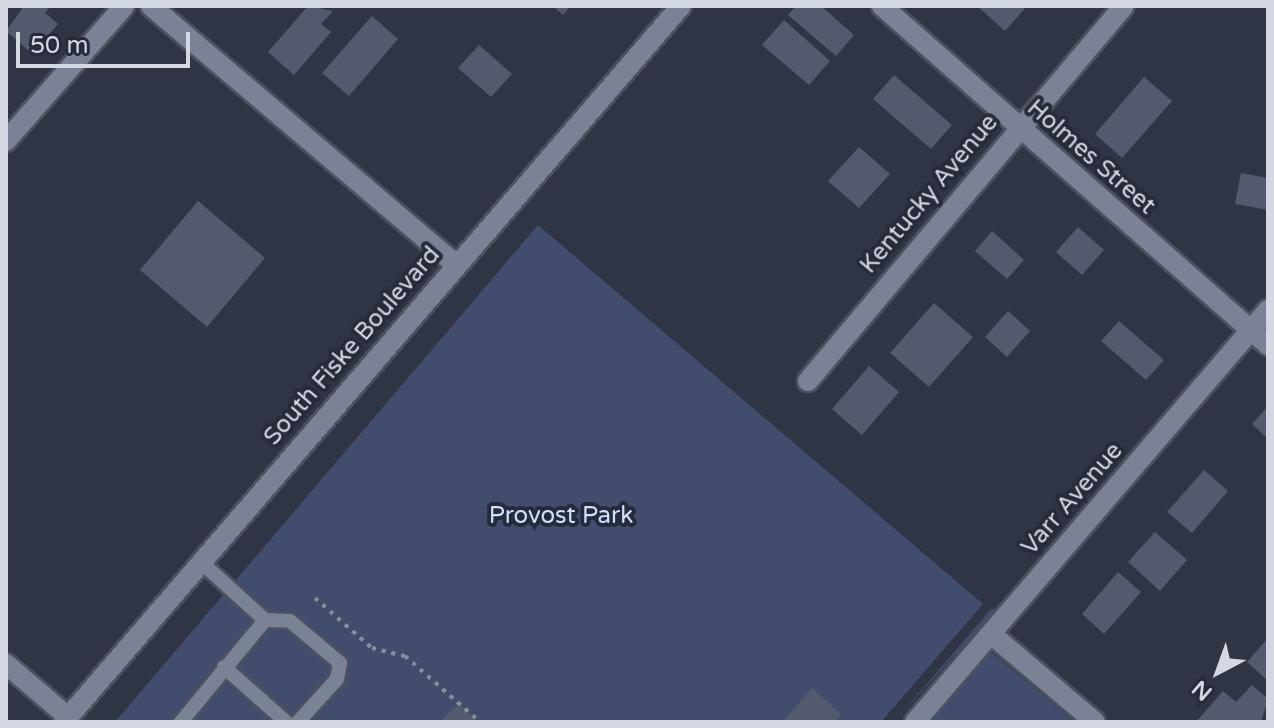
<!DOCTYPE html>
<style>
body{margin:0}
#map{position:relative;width:1274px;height:728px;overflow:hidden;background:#303546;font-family:"Varela Round",sans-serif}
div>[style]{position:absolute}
.green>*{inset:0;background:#424d6d}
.building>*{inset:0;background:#545a6d}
.path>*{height:4px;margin-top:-2px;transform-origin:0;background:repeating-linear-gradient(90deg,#8a8e9b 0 4px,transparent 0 10px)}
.roads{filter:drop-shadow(2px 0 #4d515f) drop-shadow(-2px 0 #4d515f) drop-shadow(0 2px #4d515f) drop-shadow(0 -2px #4d515f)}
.service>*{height:14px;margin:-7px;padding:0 7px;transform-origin:7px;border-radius:7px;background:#7b8296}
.minor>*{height:20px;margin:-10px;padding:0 10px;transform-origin:10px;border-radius:10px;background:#7b8296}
.secondary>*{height:20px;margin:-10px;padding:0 10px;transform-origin:10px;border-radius:10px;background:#7b8296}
span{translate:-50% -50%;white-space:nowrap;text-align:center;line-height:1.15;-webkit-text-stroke:8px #262b3c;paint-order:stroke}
.street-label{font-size:24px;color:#d4d8e2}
.park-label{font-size:24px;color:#d2ddff}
.frame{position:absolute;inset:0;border:8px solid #d4d8e2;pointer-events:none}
.north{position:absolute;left:1178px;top:632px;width:80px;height:80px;-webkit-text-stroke:6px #262b3c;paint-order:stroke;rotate:221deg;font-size:22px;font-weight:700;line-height:32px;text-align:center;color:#d4d8e2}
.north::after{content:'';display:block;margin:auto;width:28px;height:36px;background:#d4d8e2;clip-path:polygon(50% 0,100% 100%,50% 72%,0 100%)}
.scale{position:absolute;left:16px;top:32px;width:174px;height:36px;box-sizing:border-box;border:4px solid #d4d8e2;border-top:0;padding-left:10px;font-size:24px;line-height:28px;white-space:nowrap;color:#d4d8e2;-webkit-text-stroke:6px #262b3c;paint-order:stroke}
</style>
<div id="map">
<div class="green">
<i style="clip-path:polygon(538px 225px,983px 604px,881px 722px,115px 722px)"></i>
<i style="clip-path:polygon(992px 608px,995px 611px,894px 722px)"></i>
<i style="clip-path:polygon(991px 652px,1075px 722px,931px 722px)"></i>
</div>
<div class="building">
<i style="clip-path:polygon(24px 6px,51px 6px,45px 13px,58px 24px,32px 54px,6px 31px)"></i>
<i style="clip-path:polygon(308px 6px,333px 11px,321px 24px,331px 32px,294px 75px,268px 52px)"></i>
<i style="clip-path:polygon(553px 6px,571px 6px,563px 15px)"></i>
<i style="clip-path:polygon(796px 6px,821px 6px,854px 35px,836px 56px,788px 15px)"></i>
<i style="clip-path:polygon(977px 6px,1027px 6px,1005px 31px)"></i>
<i style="clip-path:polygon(372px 16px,398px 39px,349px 96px,322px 73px)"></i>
<i style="clip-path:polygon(784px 20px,830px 61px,809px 85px,762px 45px)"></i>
<i style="clip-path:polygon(479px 45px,512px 74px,491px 97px,458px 68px)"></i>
<i style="clip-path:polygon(894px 75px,952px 125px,931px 149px,873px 99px)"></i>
<i style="clip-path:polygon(1144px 77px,1172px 101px,1122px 158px,1095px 134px)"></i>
<i style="clip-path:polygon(859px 147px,890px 174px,859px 208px,828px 181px)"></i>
<i style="clip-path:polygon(1241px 173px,1268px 178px,1268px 210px,1235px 204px)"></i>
<i style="clip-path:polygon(198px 201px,265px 258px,207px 327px,140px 270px)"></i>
<i style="clip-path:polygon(1078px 227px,1104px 250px,1082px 275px,1056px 252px)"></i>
<i style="clip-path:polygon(992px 231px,1024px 260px,1007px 279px,975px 251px)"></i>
<i style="clip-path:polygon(934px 303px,973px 337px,929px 387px,890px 353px)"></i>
<i style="clip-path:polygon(1008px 311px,1030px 331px,1007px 357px,985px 337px)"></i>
<i style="clip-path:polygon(1119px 321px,1164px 360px,1146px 380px,1101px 341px)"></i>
<i style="clip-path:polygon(869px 366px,899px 392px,862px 435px,832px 409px)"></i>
<i style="clip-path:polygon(1268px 406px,1268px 439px,1252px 424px)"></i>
<i style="clip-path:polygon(1204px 470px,1228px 491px,1192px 533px,1167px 512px)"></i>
<i style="clip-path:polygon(1155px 532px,1187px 560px,1160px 591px,1128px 562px)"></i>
<i style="clip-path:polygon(1118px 572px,1141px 592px,1104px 634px,1082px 614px)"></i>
<i style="clip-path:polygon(1268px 638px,1268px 681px,1247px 662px)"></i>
<i style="clip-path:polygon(1252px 685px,1268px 699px,1261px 722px,1196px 722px,1223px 691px,1236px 702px)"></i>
<i style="clip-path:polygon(812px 688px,841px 714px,834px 722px,782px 722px)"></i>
<i style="clip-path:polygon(458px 703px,478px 722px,440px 722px)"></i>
</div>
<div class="path">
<i style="left:315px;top:598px;width:76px;rotate:41.3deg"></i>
<i style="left:372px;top:648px;width:34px;rotate:14deg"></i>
<i style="left:405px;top:656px;width:100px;rotate:41.3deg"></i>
</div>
<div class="roads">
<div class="service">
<i style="left:201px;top:562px;width:86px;rotate:42.2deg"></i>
<i style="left:265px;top:620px;width:25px;rotate:2deg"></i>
<i style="left:290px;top:621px;width:65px;rotate:40deg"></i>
<i style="left:340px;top:663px;width:16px;rotate:101deg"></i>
<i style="left:337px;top:679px;width:58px;rotate:132.2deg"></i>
<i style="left:224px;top:667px;width:83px;rotate:41.6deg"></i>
<i style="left:181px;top:722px;width:132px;rotate:-50.5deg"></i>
</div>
<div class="minor">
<i style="left:151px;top:6px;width:400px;rotate:40.3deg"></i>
<i style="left:882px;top:6px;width:514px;rotate:41.29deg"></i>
<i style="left:6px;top:141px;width:179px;rotate:-48.8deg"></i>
<i style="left:808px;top:381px;width:490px;rotate:-49.9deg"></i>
<i style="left:991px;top:634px;width:136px;rotate:40.2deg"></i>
<i style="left:6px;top:664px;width:82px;rotate:40.5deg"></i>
<i style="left:915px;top:722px;width:543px;rotate:-49.41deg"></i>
</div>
<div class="secondary">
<i style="left:64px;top:722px;width:945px;rotate:-49.25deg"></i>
</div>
</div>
<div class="street-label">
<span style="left:1091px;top:157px;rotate:41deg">Holmes Street</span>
<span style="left:929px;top:194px;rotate:-50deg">Kentucky Avenue</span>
<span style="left:352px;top:346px;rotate:-49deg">South Fiske Boulevard</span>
<span style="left:1072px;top:499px;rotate:-49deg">Varr Avenue</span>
</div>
<div class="park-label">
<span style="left:561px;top:516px">Provost Park</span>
</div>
<div class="frame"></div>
<div class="north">N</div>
<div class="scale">50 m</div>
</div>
